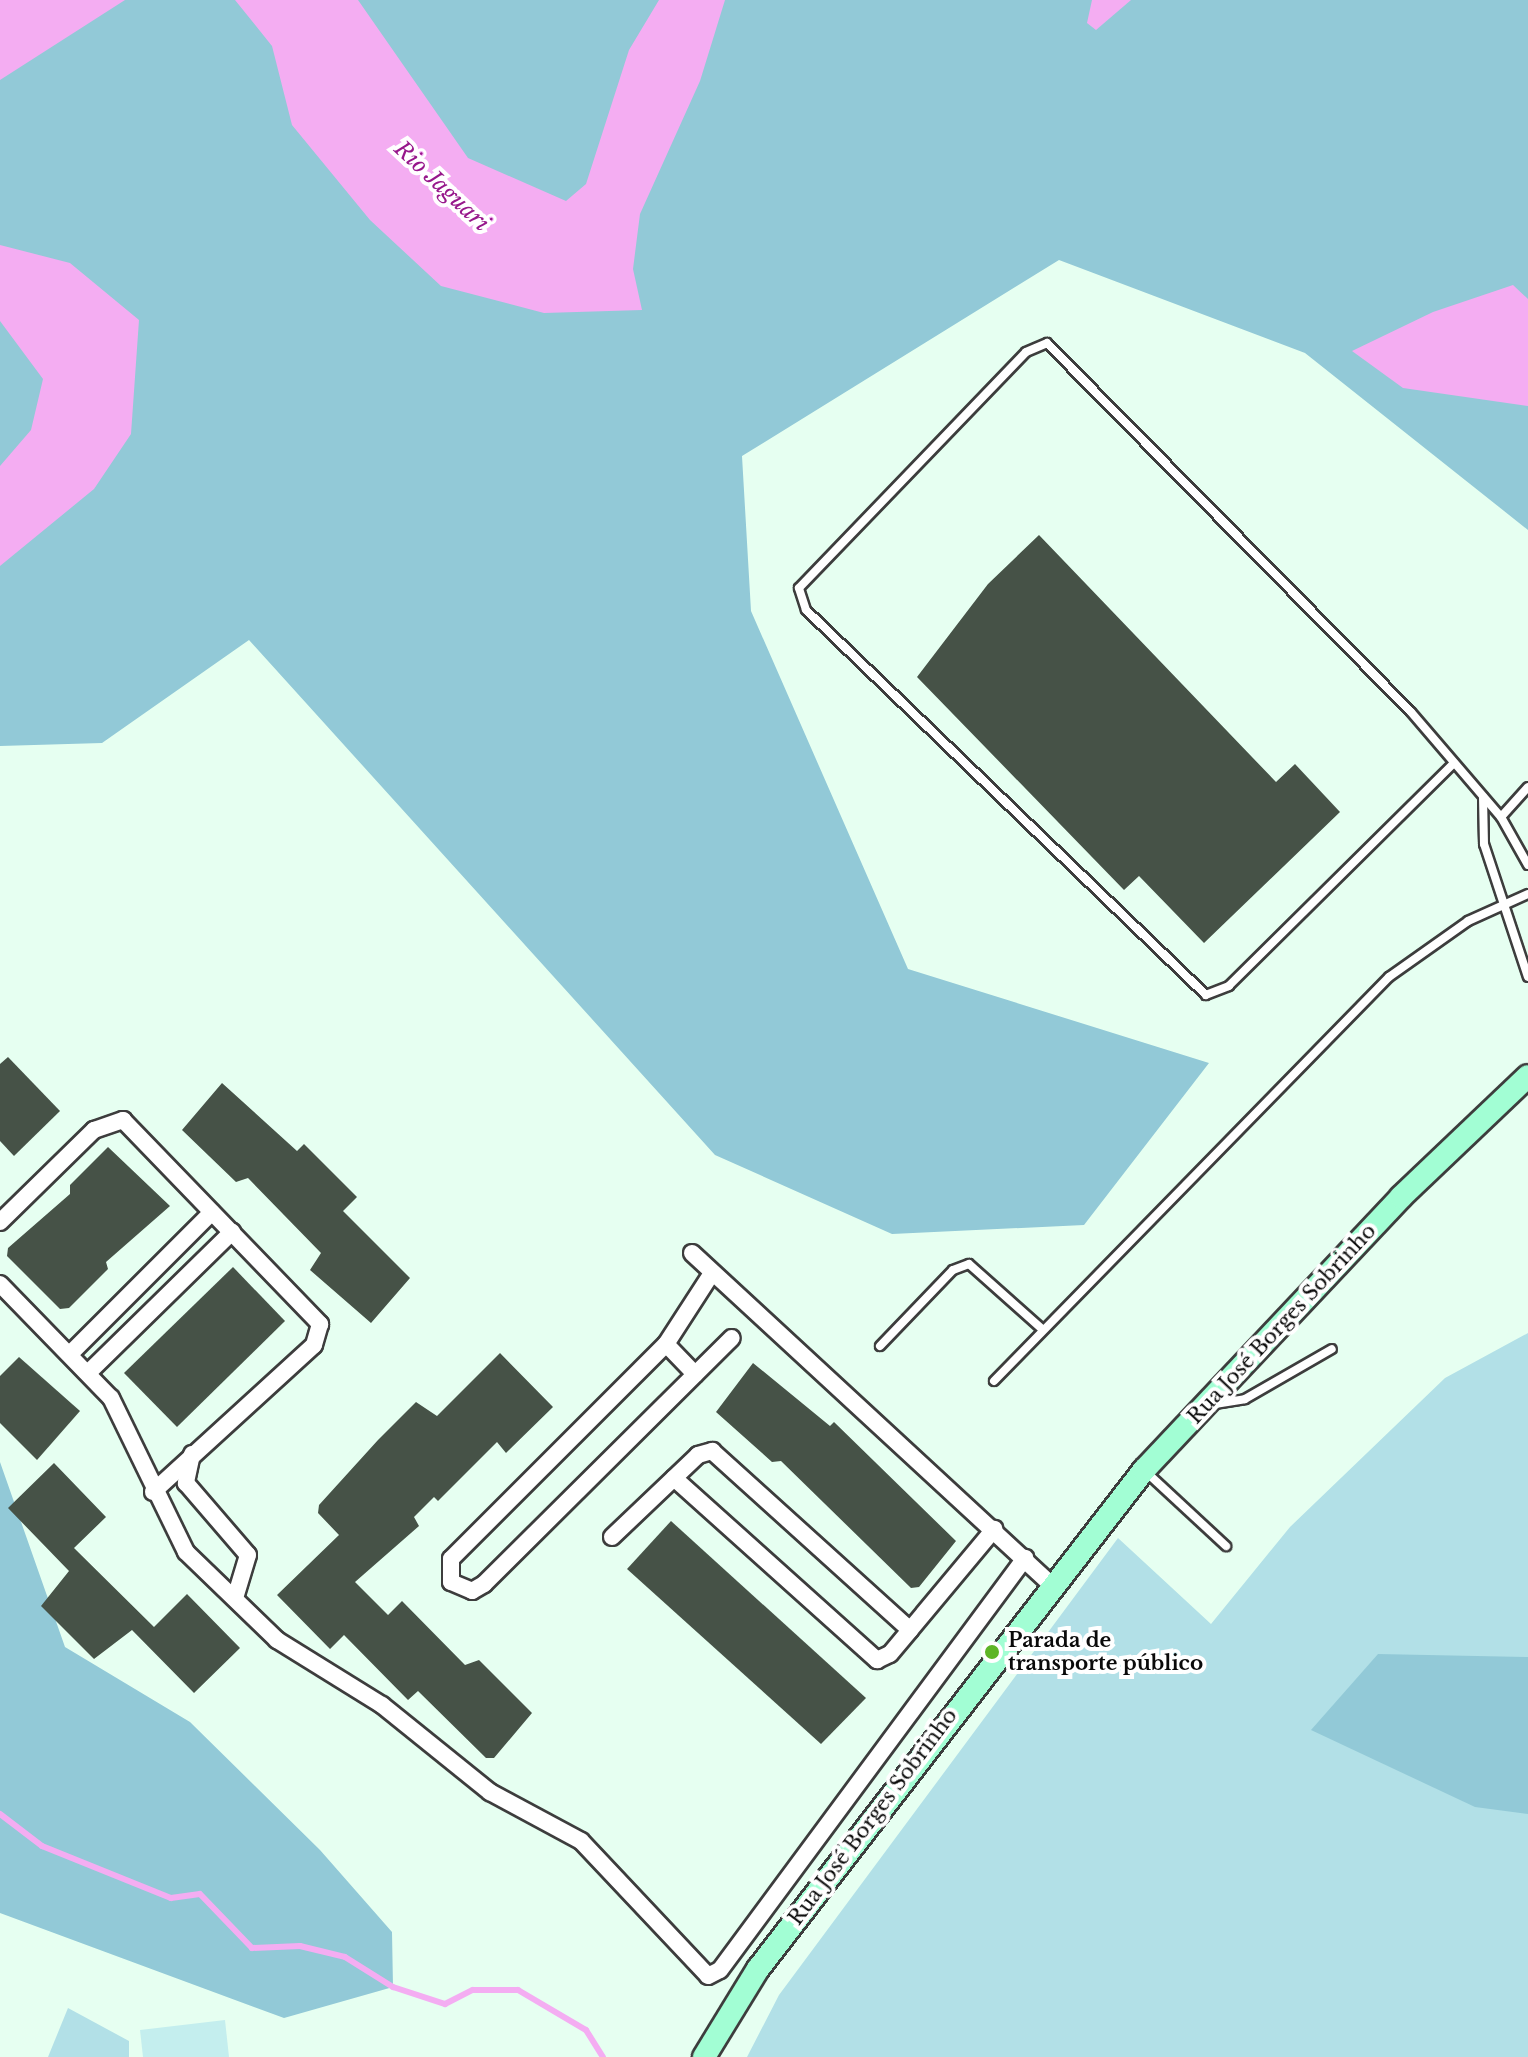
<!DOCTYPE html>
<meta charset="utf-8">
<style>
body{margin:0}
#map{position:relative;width:1528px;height:2057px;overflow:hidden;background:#e6fff1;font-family:"Libre Baskerville",serif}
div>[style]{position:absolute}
.green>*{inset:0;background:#b2e0e7}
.forest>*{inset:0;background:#92c9d7}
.pitch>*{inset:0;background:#c4eeee}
.water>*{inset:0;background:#f4adf2}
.stream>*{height:6px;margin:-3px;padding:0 3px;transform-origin:3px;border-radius:3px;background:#f4adf2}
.building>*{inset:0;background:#465247}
.roads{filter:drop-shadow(2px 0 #3d3d3d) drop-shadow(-2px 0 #3d3d3d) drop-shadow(0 2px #3d3d3d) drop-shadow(0 -2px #3d3d3d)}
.lane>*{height:8px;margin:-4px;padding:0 4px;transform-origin:4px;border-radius:4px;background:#fff}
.street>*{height:16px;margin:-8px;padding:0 8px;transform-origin:8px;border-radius:8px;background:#fff}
.secondary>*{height:22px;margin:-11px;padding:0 11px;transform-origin:11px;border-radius:11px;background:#a2fed4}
.dots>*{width:22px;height:22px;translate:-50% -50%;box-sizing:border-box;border:4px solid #fff;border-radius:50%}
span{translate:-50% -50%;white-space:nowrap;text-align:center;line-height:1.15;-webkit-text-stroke:8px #fff;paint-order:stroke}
.street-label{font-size:20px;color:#0a0a0a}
.poi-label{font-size:20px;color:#0a0a0a;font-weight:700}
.left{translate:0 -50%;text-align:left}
.water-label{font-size:22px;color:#97178b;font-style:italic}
</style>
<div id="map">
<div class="green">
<i style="clip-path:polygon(1528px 1333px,1528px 2057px,747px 2057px,779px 1995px,1118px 1538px,1211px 1624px,1290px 1527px,1445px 1378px)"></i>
<i style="clip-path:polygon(68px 2008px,129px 2041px,129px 2057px,48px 2057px)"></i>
</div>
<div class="forest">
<i style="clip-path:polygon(0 0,1528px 0,1528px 530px,1305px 353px,1059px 260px,742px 456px,751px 611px,908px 969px,1209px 1063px,1084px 1225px,892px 1234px,715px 1155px,249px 640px,102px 743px,0 746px)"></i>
<i style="clip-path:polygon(0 1462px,65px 1647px,190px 1722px,320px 1850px,392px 1932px,393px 1987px,284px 2018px,0 1913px)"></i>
<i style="clip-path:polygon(1378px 1654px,1528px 1657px,1528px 1814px,1475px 1807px,1311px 1730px)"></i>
</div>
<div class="pitch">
<i style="clip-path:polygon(225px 2020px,229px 2057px,143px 2057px,140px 2030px)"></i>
</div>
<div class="water">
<i style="clip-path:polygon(0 0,125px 0,0 80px)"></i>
<i style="clip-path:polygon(235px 0,358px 0,468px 158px,566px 201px,586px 184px,629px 50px,659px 0,725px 0,700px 81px,640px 214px,633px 269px,642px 310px,544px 313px,441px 286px,370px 220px,292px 125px,272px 46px)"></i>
<i style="clip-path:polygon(1092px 0,1131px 0,1096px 30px,1087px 23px)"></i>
<i style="clip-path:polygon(0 245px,70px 263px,139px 320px,131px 434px,94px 489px,0 566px,0 466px,31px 430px,43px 379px,0 321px)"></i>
<i style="clip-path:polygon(1513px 285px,1528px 299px,1528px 406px,1403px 388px,1352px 351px,1433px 312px)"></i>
</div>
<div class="stream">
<i style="left:0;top:1814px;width:53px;rotate:37.3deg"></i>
<i style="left:42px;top:1846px;width:139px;rotate:22deg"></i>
<i style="left:171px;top:1898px;width:29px;rotate:-8deg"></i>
<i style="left:200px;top:1894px;width:75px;rotate:46.1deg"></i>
<i style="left:252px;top:1948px;width:48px;rotate:-2.4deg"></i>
<i style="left:300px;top:1946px;width:46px;rotate:13.7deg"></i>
<i style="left:345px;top:1957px;width:57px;rotate:32deg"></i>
<i style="left:393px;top:1987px;width:55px;rotate:18.1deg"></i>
<i style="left:445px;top:2004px;width:31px;rotate:-27deg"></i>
<i style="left:473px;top:1990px;width:45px"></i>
<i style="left:518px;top:1990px;width:79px;rotate:30.5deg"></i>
<i style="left:586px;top:2030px;width:32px;rotate:58deg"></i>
</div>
<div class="building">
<i style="clip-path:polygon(1039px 535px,1276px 782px,1295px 764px,1340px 812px,1204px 943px,1139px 876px,1124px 890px,917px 677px,988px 584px)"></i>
<i style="clip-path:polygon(8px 1057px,60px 1111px,14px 1156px,0 1141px,0 1064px)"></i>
<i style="clip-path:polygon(222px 1083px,297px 1151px,304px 1144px,357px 1197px,343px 1211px,410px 1278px,371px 1323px,310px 1270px,321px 1253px,248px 1178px,236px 1182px,182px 1130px)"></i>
<i style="clip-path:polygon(108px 1147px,170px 1206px,106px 1262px,108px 1269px,69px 1308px,60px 1309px,7px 1256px,8px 1248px,70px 1194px,70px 1185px)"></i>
<i style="clip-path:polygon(233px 1267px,285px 1321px,177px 1427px,124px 1373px)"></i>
<i style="clip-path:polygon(500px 1353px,553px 1407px,506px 1453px,497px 1442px,438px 1501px,434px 1497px,414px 1517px,419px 1526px,355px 1582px,388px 1615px,402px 1601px,465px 1665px,479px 1660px,532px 1713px,494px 1758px,486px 1758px,418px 1691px,408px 1700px,344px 1635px,330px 1649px,277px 1595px,339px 1535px,318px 1513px,319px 1505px,378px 1440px,416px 1402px,437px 1416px)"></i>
<i style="clip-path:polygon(19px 1357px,80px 1411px,37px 1460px,0 1423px,0 1376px)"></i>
<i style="clip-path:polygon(753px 1363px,830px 1426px,834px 1422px,956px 1541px,919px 1587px,911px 1588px,781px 1461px,772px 1462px,716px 1412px)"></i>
<i style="clip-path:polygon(54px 1463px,106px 1517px,74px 1548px,154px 1627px,187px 1594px,240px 1648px,194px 1693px,132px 1630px,94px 1659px,41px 1606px,69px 1571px,8px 1508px)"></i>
<i style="clip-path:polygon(671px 1521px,866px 1698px,821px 1744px,627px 1569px)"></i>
</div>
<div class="roads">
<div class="lane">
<i style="left:1454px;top:763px;width:317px;rotate:135.3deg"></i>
<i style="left:1229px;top:986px;width:25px;rotate:159deg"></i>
<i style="left:1206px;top:995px;width:555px;rotate:-136.09deg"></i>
<i style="left:806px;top:610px;width:23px;rotate:-108deg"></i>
<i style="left:799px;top:588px;width:327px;rotate:-46.1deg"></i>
<i style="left:1026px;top:352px;width:23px;rotate:-23deg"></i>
<i style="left:1047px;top:343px;width:518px;rotate:45.39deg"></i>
<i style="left:1411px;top:712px;width:138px;rotate:49.4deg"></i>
<i style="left:1501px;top:817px;width:55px;rotate:60.6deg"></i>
<i style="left:1483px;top:797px;width:47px;rotate:88.8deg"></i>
<i style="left:1484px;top:844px;width:140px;rotate:71.7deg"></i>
<i style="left:1501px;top:817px;width:40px;rotate:-48deg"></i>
<i style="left:880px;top:1346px;width:105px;rotate:-46.2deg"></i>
<i style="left:953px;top:1270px;width:17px;rotate:-21deg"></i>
<i style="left:969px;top:1264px;width:99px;rotate:41.7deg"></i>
<i style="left:994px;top:1381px;width:565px;rotate:-45.65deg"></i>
<i style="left:1389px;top:977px;width:97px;rotate:-35.3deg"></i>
<i style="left:1468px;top:921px;width:66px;rotate:-24.2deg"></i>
<i style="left:1215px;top:1404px;width:30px;rotate:-9deg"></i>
<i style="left:1245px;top:1399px;width:100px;rotate:-29.9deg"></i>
<i style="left:1144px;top:1470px;width:112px;rotate:42.8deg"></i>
</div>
<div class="street">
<i style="left:0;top:1222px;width:132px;rotate:-44.4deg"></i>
<i style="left:94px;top:1130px;width:31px;rotate:-19deg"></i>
<i style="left:123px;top:1120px;width:284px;rotate:46deg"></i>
<i style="left:320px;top:1324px;width:22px;rotate:106deg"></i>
<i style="left:314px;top:1345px;width:218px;rotate:137.6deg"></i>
<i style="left:692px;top:1253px;width:487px;rotate:42.7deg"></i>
<i style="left:712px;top:1273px;width:85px;rotate:122.9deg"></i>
<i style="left:666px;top:1344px;width:304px;rotate:135deg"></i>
<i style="left:451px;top:1559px;width:23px;rotate:90deg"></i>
<i style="left:451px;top:1582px;width:23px;rotate:23deg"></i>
<i style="left:472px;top:1591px;width:14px;rotate:-30deg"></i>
<i style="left:484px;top:1584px;width:349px;rotate:-44.8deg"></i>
<i style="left:0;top:1284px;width:159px;rotate:45.8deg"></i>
<i style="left:111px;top:1398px;width:171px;rotate:64deg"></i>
<i style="left:186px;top:1552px;width:127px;rotate:44deg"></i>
<i style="left:277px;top:1640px;width:123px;rotate:31.8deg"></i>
<i style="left:382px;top:1705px;width:139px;rotate:38.9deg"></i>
<i style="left:490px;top:1792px;width:103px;rotate:28.3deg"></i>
<i style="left:581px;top:1841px;width:185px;rotate:46.7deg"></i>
<i style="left:708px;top:1976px;width:13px;rotate:-27deg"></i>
<i style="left:720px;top:1970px;width:513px;rotate:-53.49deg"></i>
<i style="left:666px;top:1344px;width:42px;rotate:46deg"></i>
<i style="left:71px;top:1353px;width:199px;rotate:-45deg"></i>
<i style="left:90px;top:1371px;width:199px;rotate:-44.4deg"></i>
<i style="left:192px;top:1454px;width:30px;rotate:102deg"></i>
<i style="left:186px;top:1483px;width:95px;rotate:49.3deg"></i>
<i style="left:248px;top:1555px;width:45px;rotate:106.8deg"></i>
<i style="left:674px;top:1478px;width:273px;rotate:41.9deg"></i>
<i style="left:877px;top:1660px;width:14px;rotate:-25deg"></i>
<i style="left:890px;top:1654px;width:163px;rotate:-50.2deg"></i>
<i style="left:612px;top:1537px;width:119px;rotate:-43.6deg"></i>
<i style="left:698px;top:1455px;width:15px;rotate:-16deg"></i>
<i style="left:712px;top:1451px;width:267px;rotate:42.1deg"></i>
</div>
<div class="secondary">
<i style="left:704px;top:2057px;width:103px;rotate:-58.5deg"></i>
<i style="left:758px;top:1969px;width:631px;rotate:-52.28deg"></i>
<i style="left:1144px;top:1470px;width:375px;rotate:-46.7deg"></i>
<i style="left:1401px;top:1197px;width:175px;rotate:-43.6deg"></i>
</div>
</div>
<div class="dots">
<i style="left:992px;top:1652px;background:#5eb526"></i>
</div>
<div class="street-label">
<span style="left:1282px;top:1324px;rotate:-47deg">Rua José Borges Sobrinho</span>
<span style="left:873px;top:1817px;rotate:-53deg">Rua José Borges Sobrinho</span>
</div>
<div class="poi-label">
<span class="left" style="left:1008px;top:1652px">Parada de<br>transporte público</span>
</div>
<div class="water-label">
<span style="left:442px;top:186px;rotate:43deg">Rio Jaguari</span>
</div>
</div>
